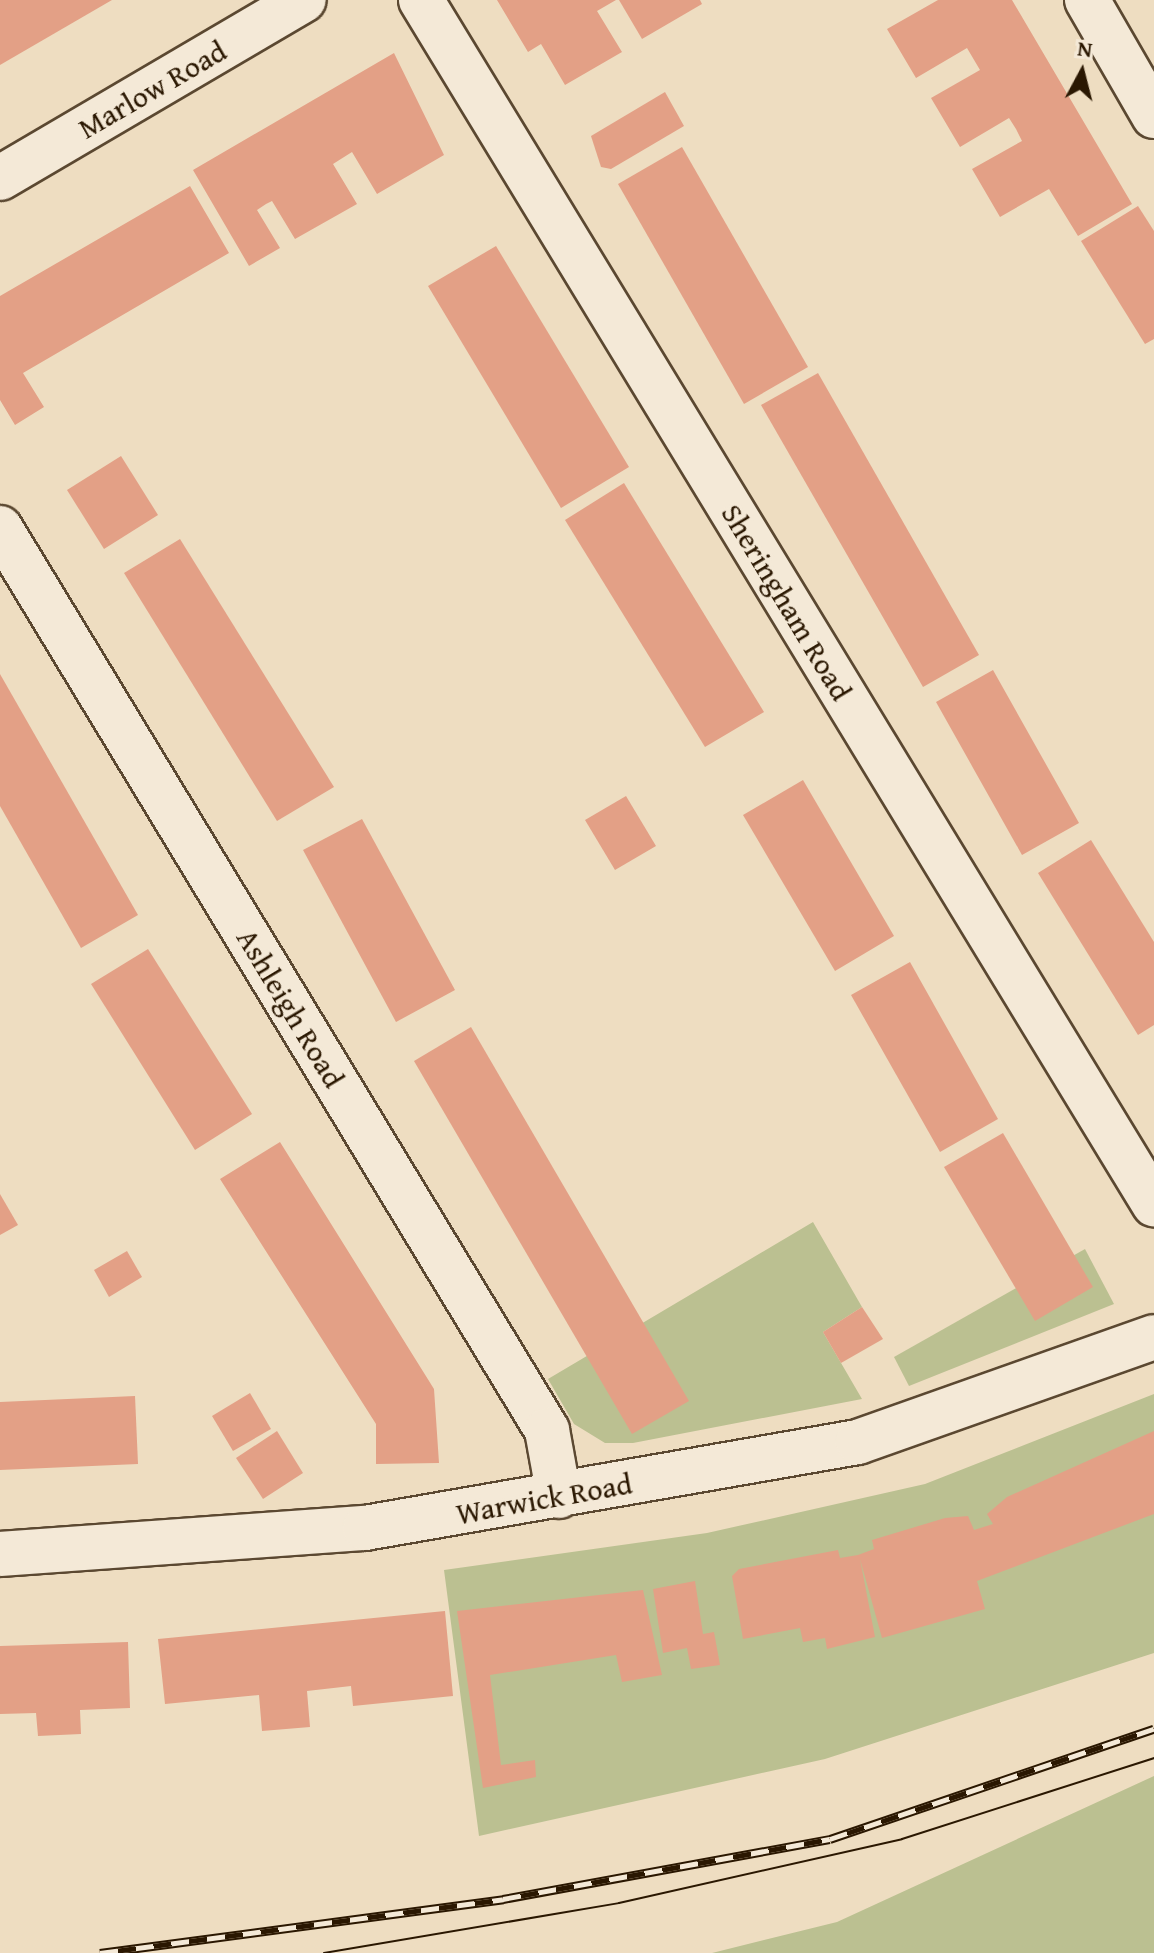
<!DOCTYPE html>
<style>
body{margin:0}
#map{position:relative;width:1154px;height:1953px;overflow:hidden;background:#eeddc1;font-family:"Gentium Book Plus",serif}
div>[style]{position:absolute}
.green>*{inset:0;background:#bbc091}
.building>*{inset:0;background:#e3a086}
.roads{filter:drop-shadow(2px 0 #5b4831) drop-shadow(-2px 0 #5b4831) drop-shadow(0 2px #5b4831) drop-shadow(0 -2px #5b4831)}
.minor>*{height:44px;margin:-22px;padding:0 22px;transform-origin:22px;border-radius:22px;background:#f4e9d7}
.tram>*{height:2px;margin:-1px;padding:0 1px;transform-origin:1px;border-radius:1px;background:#2a1701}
.rail>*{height:9px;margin-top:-4.5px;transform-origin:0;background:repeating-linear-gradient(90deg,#f4e9d7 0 18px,#2a1701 0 36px);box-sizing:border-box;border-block:2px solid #2a1701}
span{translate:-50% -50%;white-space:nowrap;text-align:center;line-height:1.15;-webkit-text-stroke:6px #f4e9d7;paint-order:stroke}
.street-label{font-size:30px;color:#2a1701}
.north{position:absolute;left:1042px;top:32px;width:80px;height:80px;-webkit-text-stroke:6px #f4e9d7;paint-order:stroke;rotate:7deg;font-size:22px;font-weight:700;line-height:32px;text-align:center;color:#2a1701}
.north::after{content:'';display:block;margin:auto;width:28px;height:36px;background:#2a1701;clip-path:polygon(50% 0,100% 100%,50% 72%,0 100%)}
</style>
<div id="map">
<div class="green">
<i style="clip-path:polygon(813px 1222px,862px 1307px,823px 1332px,862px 1399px,633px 1443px,605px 1443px,574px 1424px,548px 1379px)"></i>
<i style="clip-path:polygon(1085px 1249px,1114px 1304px,909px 1386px,894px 1357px)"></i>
<i style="clip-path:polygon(1154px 1394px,1154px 1653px,825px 1759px,479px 1836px,444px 1570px,707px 1533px,925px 1484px)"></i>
<i style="clip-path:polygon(1154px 1776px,1154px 1953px,712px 1953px,837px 1922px)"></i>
</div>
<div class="building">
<i style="clip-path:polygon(0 0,112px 0,0 65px)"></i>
<i style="clip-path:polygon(497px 0,616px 0,597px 11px,622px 52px,565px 85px,541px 44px,528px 52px)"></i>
<i style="clip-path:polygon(619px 0,700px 0,702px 4px,642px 39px)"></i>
<i style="clip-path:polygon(938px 0,1012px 0,1132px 204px,1078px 236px,1049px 189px,1000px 217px,972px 169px,1022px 141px,1016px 129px,1009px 118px,960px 147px,931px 98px,980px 70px,967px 48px,916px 78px,887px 29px)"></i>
<i style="clip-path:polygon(394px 53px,444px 155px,377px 194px,352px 152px,333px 164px,357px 204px,295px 239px,272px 201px,266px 204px,257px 210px,280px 248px,249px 266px,193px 170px)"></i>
<i style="clip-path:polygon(665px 92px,684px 126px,611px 169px,601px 167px,591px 136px)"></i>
<i style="clip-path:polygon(682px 147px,808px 367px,744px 404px,618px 184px)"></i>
<i style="clip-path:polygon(190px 186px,229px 253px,23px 373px,44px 407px,15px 425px,0 400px,0 296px)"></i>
<i style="clip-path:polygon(1138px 206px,1154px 231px,1154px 339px,1145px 344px,1081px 241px)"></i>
<i style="clip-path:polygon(496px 246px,629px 467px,561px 508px,428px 286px)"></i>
<i style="clip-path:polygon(818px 373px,979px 655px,923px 687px,761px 405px)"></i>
<i style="clip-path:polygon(121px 456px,158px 515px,104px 549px,67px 490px)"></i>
<i style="clip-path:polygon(624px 483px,764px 712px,705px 747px,565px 520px)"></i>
<i style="clip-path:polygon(180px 539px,334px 787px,277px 821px,124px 573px)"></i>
<i style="clip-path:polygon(993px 670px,1079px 823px,1022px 855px,936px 702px)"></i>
<i style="clip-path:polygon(0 674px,138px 915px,81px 948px,0 806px)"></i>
<i style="clip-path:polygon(803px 780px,894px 936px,835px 971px,743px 815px)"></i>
<i style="clip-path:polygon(626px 796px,656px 846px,615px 870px,585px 820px)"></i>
<i style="clip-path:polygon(362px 819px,455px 990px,396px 1022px,303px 850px)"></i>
<i style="clip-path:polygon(1091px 840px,1154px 942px,1154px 1025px,1138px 1035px,1038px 873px)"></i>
<i style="clip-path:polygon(148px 949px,252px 1114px,195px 1150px,91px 984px)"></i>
<i style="clip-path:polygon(910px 962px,998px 1119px,940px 1152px,851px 995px)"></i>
<i style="clip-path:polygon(471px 1027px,689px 1401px,632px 1434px,414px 1061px)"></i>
<i style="clip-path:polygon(1003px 1133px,1093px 1287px,1035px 1321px,944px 1167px)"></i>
<i style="clip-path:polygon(280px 1142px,434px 1389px,439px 1463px,376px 1464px,376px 1424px,220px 1179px)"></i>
<i style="clip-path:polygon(0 1194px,18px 1225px,0 1235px)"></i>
<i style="clip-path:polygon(127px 1251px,142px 1277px,109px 1297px,94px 1270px)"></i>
<i style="clip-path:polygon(862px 1307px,883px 1339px,841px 1363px,823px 1332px)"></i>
<i style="clip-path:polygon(250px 1393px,271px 1429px,233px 1451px,212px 1416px)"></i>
<i style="clip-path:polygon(135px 1396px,138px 1464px,0 1470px,0 1402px)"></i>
<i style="clip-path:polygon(277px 1431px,303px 1473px,263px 1499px,236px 1458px)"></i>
<i style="clip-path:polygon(1154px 1431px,1154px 1514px,977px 1581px,985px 1609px,882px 1638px,860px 1559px,875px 1637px,827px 1649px,825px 1638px,803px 1642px,800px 1628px,743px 1639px,732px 1576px,739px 1569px,838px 1550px,840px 1558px,858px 1555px,874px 1549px,872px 1540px,945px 1518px,968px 1516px,974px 1530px,993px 1524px,987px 1514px,1007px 1497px)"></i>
<i style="clip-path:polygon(695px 1581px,703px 1634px,714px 1632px,720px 1665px,691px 1669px,687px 1648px,663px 1653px,653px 1589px)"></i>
<i style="clip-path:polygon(643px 1590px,662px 1675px,622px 1682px,616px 1655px,490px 1675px,501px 1765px,535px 1760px,536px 1777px,483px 1788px,457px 1611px)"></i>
<i style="clip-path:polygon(445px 1611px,453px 1696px,353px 1706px,351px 1686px,307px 1691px,310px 1727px,262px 1731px,259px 1695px,165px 1704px,158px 1639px)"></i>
<i style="clip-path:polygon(128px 1642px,130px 1708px,80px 1710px,81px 1734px,38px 1736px,36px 1713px,0 1714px,0 1646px)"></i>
</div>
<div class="roads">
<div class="minor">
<i style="left:421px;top:0;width:1410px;rotate:58.67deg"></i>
<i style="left:1087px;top:0;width:134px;rotate:60deg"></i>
<i style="left:0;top:178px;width:352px;rotate:-30.4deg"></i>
<i style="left:0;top:528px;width:1055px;rotate:58.77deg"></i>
<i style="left:547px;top:1430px;width:67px;rotate:79.7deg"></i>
<i style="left:0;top:1554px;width:366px;rotate:-4.1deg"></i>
<i style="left:365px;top:1528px;width:500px;rotate:-9.9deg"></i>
<i style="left:858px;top:1442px;width:314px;rotate:-19.5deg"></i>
</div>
</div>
<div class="tram">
<i style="left:324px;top:1953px;width:299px;rotate:-9.6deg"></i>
<i style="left:619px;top:1903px;width:290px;rotate:-12.7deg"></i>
<i style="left:902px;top:1839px;width:265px;rotate:-17.8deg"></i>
</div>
<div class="rail">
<i style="left:100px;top:1953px;width:407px;rotate:-7.6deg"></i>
<i style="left:503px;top:1899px;width:332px;rotate:-10.4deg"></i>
<i style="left:830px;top:1839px;width:342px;rotate:-18.8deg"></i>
</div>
<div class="street-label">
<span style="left:152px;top:89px;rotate:-30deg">Marlow Road</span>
<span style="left:787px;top:602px;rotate:59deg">Sheringham Road</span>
<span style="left:291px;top:1008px;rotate:59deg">Ashleigh Road</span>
<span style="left:544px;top:1498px;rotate:-10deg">Warwick Road</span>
</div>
<div class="north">N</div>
</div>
